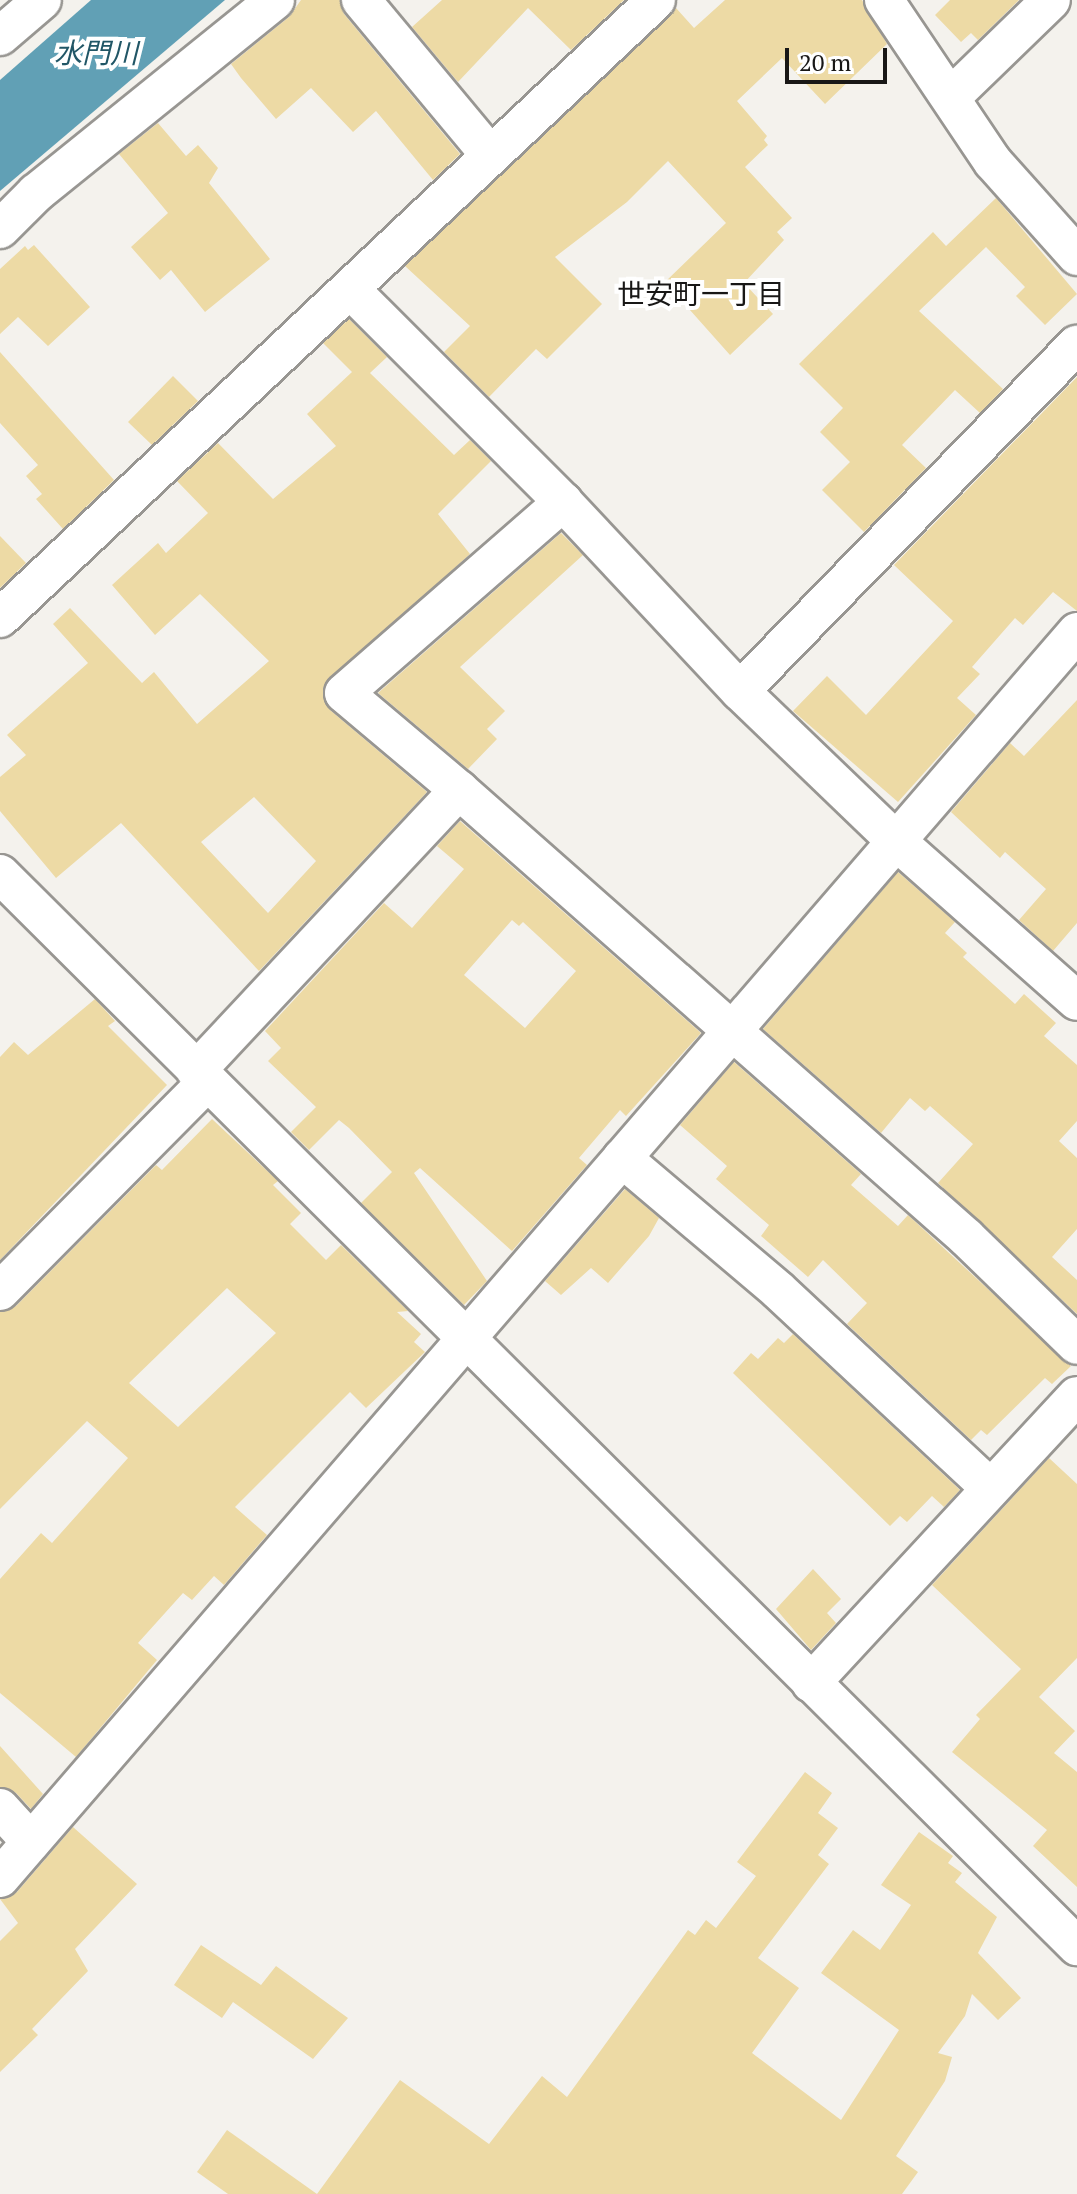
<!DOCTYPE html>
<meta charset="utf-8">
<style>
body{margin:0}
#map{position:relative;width:1077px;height:2194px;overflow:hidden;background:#f4f2ed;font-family:"PT Serif","Noto Sans JP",serif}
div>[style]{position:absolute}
.water>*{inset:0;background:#61a0b5}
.building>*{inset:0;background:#eddaa5}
.roads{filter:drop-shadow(2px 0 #989692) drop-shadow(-2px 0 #989692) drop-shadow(0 2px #989692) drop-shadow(0 -2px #989692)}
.minor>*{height:38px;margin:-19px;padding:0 19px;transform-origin:19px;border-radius:19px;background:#fff}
span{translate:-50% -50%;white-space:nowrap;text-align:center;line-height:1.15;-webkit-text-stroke:8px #fff;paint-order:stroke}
.water-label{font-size:28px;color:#215666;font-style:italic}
.neighbourhood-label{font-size:28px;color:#181716}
.scale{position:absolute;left:785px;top:48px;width:102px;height:36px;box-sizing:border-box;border:4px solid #181716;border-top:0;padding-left:10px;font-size:24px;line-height:28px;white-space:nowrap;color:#181716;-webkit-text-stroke:6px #fff;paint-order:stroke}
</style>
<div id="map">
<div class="water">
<i style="clip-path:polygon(91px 0,225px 0,0 191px,0 80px)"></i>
</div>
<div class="building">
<i style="clip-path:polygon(301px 0,340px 0,344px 14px,460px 154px,433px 180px,376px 111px,353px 132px,311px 88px,276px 119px,241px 78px,231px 64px,289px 17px)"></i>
<i style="clip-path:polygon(442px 0,624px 0,571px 50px,528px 8px,458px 82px,412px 27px)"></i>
<i style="clip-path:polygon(725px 0,862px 0,887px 44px,825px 104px,782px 58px,737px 101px,767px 136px,764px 140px,768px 145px,745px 167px,792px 218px,777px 232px,784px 240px,744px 283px,773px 314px,730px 355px,665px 282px,726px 223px,668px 161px,627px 202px,555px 257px,602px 304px,547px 359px,536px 349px,489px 397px,444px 352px,470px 326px,405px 266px,676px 8px,694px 28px)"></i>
<i style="clip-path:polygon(950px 0,1019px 0,978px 40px,971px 33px,961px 42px,935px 15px)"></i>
<i style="clip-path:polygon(158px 123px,186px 156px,198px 145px,218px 168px,209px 183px,270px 259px,205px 312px,171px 270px,160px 280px,131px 247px,168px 213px,119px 154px)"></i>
<i style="clip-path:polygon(996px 198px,1077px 294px,1045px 325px,1016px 296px,1025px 287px,986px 247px,919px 311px,1003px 389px,980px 413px,955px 390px,902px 445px,926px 468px,864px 532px,822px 490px,850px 462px,820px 432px,843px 408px,799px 364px,933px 232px,946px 246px)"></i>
<i style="clip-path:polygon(34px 245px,90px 307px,48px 346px,18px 317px,0 334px,0 269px,25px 246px,28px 250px)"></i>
<i style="clip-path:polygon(evenodd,349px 319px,387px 357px,370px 373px,454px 455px,470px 440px,491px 461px,438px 514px,470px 554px,323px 688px,330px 710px,427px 792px,259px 971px,121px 823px,56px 878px,0 811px,0 777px,26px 755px,7px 735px,88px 663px,53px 624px,70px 608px,142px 683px,154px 672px,197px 724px,269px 661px,200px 594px,155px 635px,112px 585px,158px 543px,166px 553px,208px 513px,177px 481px,218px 443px,273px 499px,336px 446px,307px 414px,352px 372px,323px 343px,349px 319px,254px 797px,316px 861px,268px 913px,201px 842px,254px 797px)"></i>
<i style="clip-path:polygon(0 352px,114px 480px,63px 529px,36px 499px,42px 494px,26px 476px,38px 465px,0 423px)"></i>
<i style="clip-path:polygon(173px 376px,198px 401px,152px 445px,128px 422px)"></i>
<i style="clip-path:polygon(1077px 377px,1077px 611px,1053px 592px,1023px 625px,1015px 618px,972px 667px,980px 674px,957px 698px,976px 715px,898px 802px,793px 711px,827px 676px,866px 715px,953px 621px,894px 565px)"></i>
<i style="clip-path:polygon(561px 533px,583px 555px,460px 667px,505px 711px,487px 729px,497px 739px,468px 769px,378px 693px)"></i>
<i style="clip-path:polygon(0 536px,26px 563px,0 588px)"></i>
<i style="clip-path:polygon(1077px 700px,1077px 923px,1053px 951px,1019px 920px,1046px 889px,1005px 852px,1000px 858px,951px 812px,1010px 743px,1024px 756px)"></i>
<i style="clip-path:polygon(evenodd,460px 821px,701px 1033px,626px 1116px,620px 1110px,579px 1158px,587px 1165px,512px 1251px,420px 1168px,414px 1173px,487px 1281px,464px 1305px,361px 1203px,392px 1172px,349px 1128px,339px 1120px,309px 1150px,291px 1132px,316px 1107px,268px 1061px,281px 1048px,265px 1031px,384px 903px,412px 928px,464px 869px,437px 846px,460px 821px,512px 920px,519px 926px,523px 922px,576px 971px,525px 1028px,464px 975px,512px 920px)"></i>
<i style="clip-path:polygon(898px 872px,955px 922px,945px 933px,967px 953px,963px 957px,1015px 1004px,1024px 994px,1056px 1023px,1044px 1036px,1077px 1065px,1077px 1121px,1059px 1141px,1077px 1158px,1077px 1229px,1052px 1257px,1077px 1280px,1077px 1314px,938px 1183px,973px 1144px,930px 1106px,925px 1111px,910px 1098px,881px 1133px,763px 1029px)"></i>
<i style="clip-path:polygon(95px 999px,115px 1021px,108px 1026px,167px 1085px,0 1260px,0 1057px,14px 1042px,28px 1055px)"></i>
<i style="clip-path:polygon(734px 1062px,861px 1174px,851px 1185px,898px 1226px,908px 1215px,1071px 1366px,1052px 1384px,1045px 1378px,987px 1435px,981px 1430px,971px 1440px,847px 1324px,867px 1303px,823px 1260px,808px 1277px,761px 1236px,769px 1225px,716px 1179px,727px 1166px,680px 1125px)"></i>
<i style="clip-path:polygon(evenodd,212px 1119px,278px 1181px,273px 1185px,301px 1213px,290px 1224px,326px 1260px,341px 1245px,408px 1311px,397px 1312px,421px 1334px,414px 1342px,425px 1352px,366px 1408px,350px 1392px,235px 1507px,267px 1535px,224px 1585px,214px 1576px,192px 1600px,183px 1593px,138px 1643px,157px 1660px,76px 1757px,0 1693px,0 1579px,41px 1533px,52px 1543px,128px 1458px,87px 1421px,0 1509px,0 1312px,16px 1306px,156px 1165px,162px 1170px,212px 1119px,227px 1288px,276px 1333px,178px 1427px,129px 1383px,227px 1288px)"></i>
<i style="clip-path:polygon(625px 1189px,659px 1218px,649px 1236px,608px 1283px,591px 1268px,561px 1295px,545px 1281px)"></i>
<i style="clip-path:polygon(793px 1334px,960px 1490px,944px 1507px,932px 1496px,907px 1522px,900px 1516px,890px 1526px,733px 1373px,751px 1353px,758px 1359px,778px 1338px,784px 1343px)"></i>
<i style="clip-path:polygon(1049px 1458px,1077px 1484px,1077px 1658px,1039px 1697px,1075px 1731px,1054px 1753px,1077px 1772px,1077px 1887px,1033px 1846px,1047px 1830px,952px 1752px,980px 1719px,976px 1715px,1021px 1669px,932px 1585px)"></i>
<i style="clip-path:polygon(813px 1569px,841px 1599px,827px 1613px,836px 1623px,811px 1650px,776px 1609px)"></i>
<i style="clip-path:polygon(0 1746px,43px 1794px,31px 1809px,16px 1793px,0 1787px)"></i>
<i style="clip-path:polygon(805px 1772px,832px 1793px,818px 1813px,838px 1828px,818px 1855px,829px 1864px,758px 1958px,799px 1988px,752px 2053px,841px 2120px,899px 2030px,821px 1973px,853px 1930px,880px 1950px,911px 1905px,881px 1885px,919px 1832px,953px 1856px,948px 1863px,962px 1873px,955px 1882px,997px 1917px,978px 1953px,1021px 1998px,998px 2020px,972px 1994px,965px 2016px,938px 2053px,952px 2057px,945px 2081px,896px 2156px,918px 2172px,902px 2194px,317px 2194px,400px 2080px,489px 2144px,542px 2076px,567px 2097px,688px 1930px,695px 1935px,706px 1920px,716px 1928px,756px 1876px,737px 1862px)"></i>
<i style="clip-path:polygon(73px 1827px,137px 1884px,75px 1949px,88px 1971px,32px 2029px,38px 2035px,0 2072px,0 1941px,18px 1923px,0 1899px,17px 1892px)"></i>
<i style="clip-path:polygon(201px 1945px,261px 1985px,276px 1966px,348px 2018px,313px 2059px,233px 2002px,222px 2018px,174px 1985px)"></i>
<i style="clip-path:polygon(227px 2130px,317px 2194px,228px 2194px,197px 2172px)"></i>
</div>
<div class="roads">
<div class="minor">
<i style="left:361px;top:0;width:202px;rotate:50.2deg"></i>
<i style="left:884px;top:0;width:195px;rotate:56.1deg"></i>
<i style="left:993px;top:162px;width:126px;rotate:48.2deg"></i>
<i style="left:0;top:36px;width:55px;rotate:-40.6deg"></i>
<i style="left:951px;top:97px;width:139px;rotate:-44.1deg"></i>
<i style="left:0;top:229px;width:51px;rotate:-45deg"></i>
<i style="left:36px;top:193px;width:307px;rotate:-38.9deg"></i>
<i style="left:350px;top:289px;width:301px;rotate:45deg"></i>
<i style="left:563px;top:502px;width:259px;rotate:46.9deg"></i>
<i style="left:740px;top:691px;width:214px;rotate:43.9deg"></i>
<i style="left:894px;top:839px;width:244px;rotate:41.5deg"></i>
<i style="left:0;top:618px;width:901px;rotate:-43.29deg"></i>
<i style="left:740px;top:691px;width:483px;rotate:-45.8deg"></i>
<i style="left:459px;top:790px;width:150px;rotate:-139.9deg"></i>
<i style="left:344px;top:693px;width:291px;rotate:-41.1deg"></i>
<i style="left:0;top:874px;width:1520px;rotate:44.87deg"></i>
<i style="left:196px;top:1071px;width:385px;rotate:-46.9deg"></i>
<i style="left:459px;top:790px;width:677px;rotate:41.41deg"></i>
<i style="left:967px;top:1238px;width:153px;rotate:44.2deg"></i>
<i style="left:622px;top:1158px;width:204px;rotate:40.2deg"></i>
<i style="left:778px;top:1290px;width:290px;rotate:43deg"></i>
<i style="left:0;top:1291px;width:294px;rotate:-45.3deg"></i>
<i style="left:811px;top:1683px;width:391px;rotate:-47.2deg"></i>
<i style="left:0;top:1808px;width:46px;rotate:47.6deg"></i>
<i style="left:0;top:1878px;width:1647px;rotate:-49.16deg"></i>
</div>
</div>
<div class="water-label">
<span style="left:96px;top:53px">水門川</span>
</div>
<div class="neighbourhood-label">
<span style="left:701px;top:294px">世安町一丁目</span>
</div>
<div class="scale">20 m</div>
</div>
